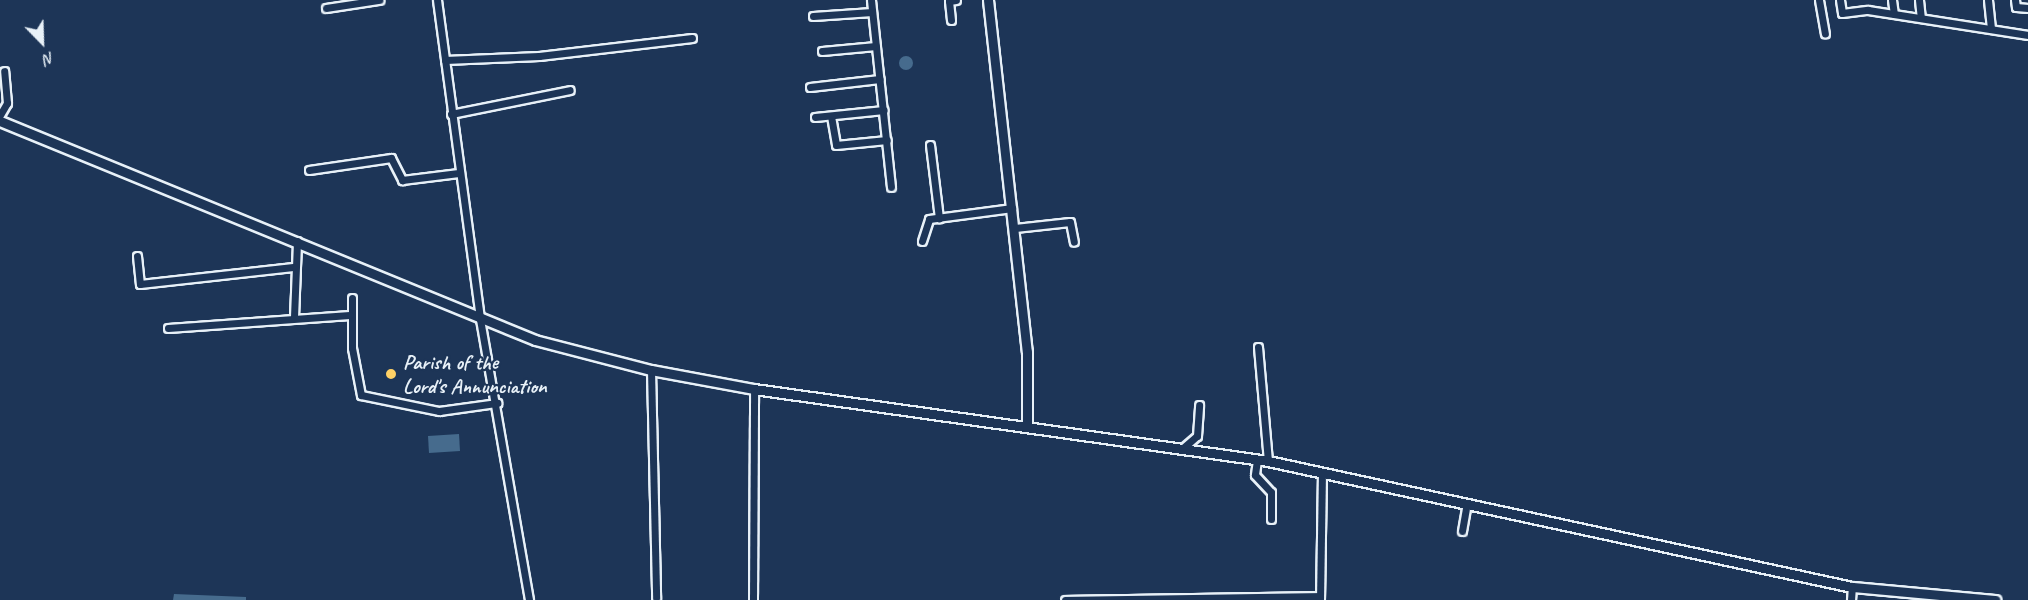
<!DOCTYPE html>
<style>
body{margin:0}
#map{position:relative;width:2028px;height:600px;overflow:hidden;background:#1d3557;font-family:Caveat,sans-serif}
div>[style]{position:absolute}
.water>*{inset:0;background:#466b8d}
.round{border-radius:50%}
.roads{filter:drop-shadow(2px 0 #e8f1f8) drop-shadow(-2px 0 #e8f1f8) drop-shadow(0 2px #e8f1f8) drop-shadow(0 -2px #e8f1f8)}
.street>*{height:7px;margin:-3.5px;padding:0 3.5px;transform-origin:3.5px;border-radius:3.5px;background:#1d3557}
.secondary>*{height:9px;margin:-4.5px;padding:0 4.5px;transform-origin:4.5px;border-radius:4.5px;background:#1d3557}
.dots>*{width:16px;height:16px;translate:-50% -50%;box-sizing:border-box;border:3px solid #1d3557;border-radius:50%}
span{translate:-50% -50%;white-space:nowrap;text-align:center;line-height:1.15;-webkit-text-stroke:4.5px #1d3557;paint-order:stroke}
.poi-label{font-size:21px;color:#e8f1f8;font-weight:700}
.left{translate:0 -50%;text-align:left}
.north{position:absolute;left:12px;top:12px;width:60px;height:60px;-webkit-text-stroke:4px #1d3557;paint-order:stroke;rotate:157deg;font-size:16px;font-weight:700;line-height:24px;text-align:center;color:#e8f1f8}
.north::after{content:'';display:block;margin:auto;width:21px;height:27px;background:#e8f1f8;clip-path:polygon(50% 0,100% 100%,50% 72%,0 100%)}
</style>
<div id="map">
<div class="water">
<i class="round" style="left:899px;top:56px;width:14px;height:14px"></i>
<i style="clip-path:polygon(459px 434px,460px 451px,429px 453px,428px 436px)"></i>
<i style="clip-path:polygon(174px 594px,246px 597px,246px 600px,173px 600px)"></i>
</div>
<div class="roads">
<div class="street">
<i style="left:437px;top:0;width:322px;rotate:82.3deg"></i>
<i style="left:480px;top:319px;width:285px;rotate:80.1deg"></i>
<i style="left:871px;top:0;width:188px;rotate:83.9deg"></i>
<i style="left:1819px;top:0;width:34px;rotate:80deg"></i>
<i style="left:1840px;top:0;width:13px;rotate:81deg"></i>
<i style="left:1842px;top:13px;width:26px;rotate:-7deg"></i>
<i style="left:1868px;top:10px;width:162px;rotate:8.9deg"></i>
<i style="left:1892px;top:0;width:14px;rotate:82deg"></i>
<i style="left:1919px;top:0;width:18px;rotate:84deg"></i>
<i style="left:1988px;top:0;width:29px;rotate:84deg"></i>
<i style="left:2015px;top:0;width:7px;rotate:82deg"></i>
<i style="left:2016px;top:7px;width:12px;rotate:5deg"></i>
<i style="left:326px;top:8px;width:54px;rotate:-8.6deg"></i>
<i style="left:813px;top:16px;width:59px;rotate:-3.9deg"></i>
<i style="left:951px;top:20px;width:19px;rotate:-96deg"></i>
<i style="left:949px;top:1px;width:7px;rotate:-8deg"></i>
<i style="left:822px;top:51px;width:54px;rotate:-5.3deg"></i>
<i style="left:445px;top:60px;width:94px;rotate:-2.4deg"></i>
<i style="left:539px;top:56px;width:154px;rotate:-6.7deg"></i>
<i style="left:810px;top:87px;width:70px;rotate:-6.5deg"></i>
<i style="left:451px;top:114px;width:121px;rotate:-11.4deg"></i>
<i style="left:0;top:115px;width:14px;rotate:-60deg"></i>
<i style="left:7px;top:103px;width:32px;rotate:-95deg"></i>
<i style="left:831px;top:116px;width:29px;rotate:80deg"></i>
<i style="left:836px;top:145px;width:51px;rotate:-5.6deg"></i>
<i style="left:815px;top:117px;width:69px;rotate:-5.8deg"></i>
<i style="left:930px;top:145px;width:74px;rotate:83deg"></i>
<i style="left:309px;top:170px;width:83px;rotate:-8.3deg"></i>
<i style="left:391px;top:158px;width:25px;rotate:63deg"></i>
<i style="left:402px;top:180px;width:57px;rotate:-7deg"></i>
<i style="left:1015px;top:228px;width:55px;rotate:-6.2deg"></i>
<i style="left:1070px;top:222px;width:20px;rotate:79deg"></i>
<i style="left:922px;top:241px;width:23px;rotate:-72deg"></i>
<i style="left:929px;top:219px;width:84px;rotate:-7.5deg"></i>
<i style="left:137px;top:256px;width:28px;rotate:84deg"></i>
<i style="left:140px;top:284px;width:154px;rotate:-6.3deg"></i>
<i style="left:352px;top:298px;width:50px;rotate:90deg"></i>
<i style="left:352px;top:348px;width:48px;rotate:79.2deg"></i>
<i style="left:361px;top:395px;width:80px;rotate:11.6deg"></i>
<i style="left:439px;top:411px;width:59px;rotate:-7.9deg"></i>
<i style="left:294px;top:317px;width:76px;rotate:-87.7deg"></i>
<i style="left:168px;top:328px;width:182px;rotate:-4.1deg"></i>
<i style="left:1258px;top:347px;width:114px;rotate:85deg"></i>
<i style="left:651px;top:370px;width:228px;rotate:88.7deg"></i>
<i style="left:1183px;top:448px;width:18px;rotate:-41deg"></i>
<i style="left:1197px;top:436px;width:31px;rotate:-86deg"></i>
<i style="left:1257px;top:460px;width:15px;rotate:98deg"></i>
<i style="left:1255px;top:475px;width:23px;rotate:47deg"></i>
<i style="left:1271px;top:492px;width:27px;rotate:90deg"></i>
<i style="left:1462px;top:531px;width:28px;rotate:-80deg"></i>
<i style="left:753px;top:600px;width:211px;rotate:-89.7deg"></i>
<i style="left:1065px;top:600px;width:255px;rotate:-0.9deg"></i>
<i style="left:1320px;top:600px;width:128px;rotate:-89.1deg"></i>
<i style="left:1851px;top:600px;width:13px;rotate:-86deg"></i>
</div>
<div class="secondary">
<i style="left:988px;top:0;width:354px;rotate:83.7deg"></i>
<i style="left:1027px;top:352px;width:73px;rotate:90deg"></i>
<i style="left:0;top:121px;width:578px;rotate:22.26deg"></i>
<i style="left:535px;top:340px;width:120px;rotate:14.5deg"></i>
<i style="left:651px;top:370px;width:105px;rotate:10.5deg"></i>
<i style="left:754px;top:389px;width:519px;rotate:7.97deg"></i>
<i style="left:1268px;top:461px;width:597px;rotate:12.18deg"></i>
<i style="left:1852px;top:587px;width:144px;rotate:5.2deg"></i>
</div>
</div>
<div class="dots">
<i style="left:391px;top:374px;background:#ffd166"></i>
</div>
<div class="poi-label">
<span class="left" style="left:403px;top:374px">Parish of the<br>Lord's Annunciation</span>
</div>
<div class="north">N</div>
</div>
